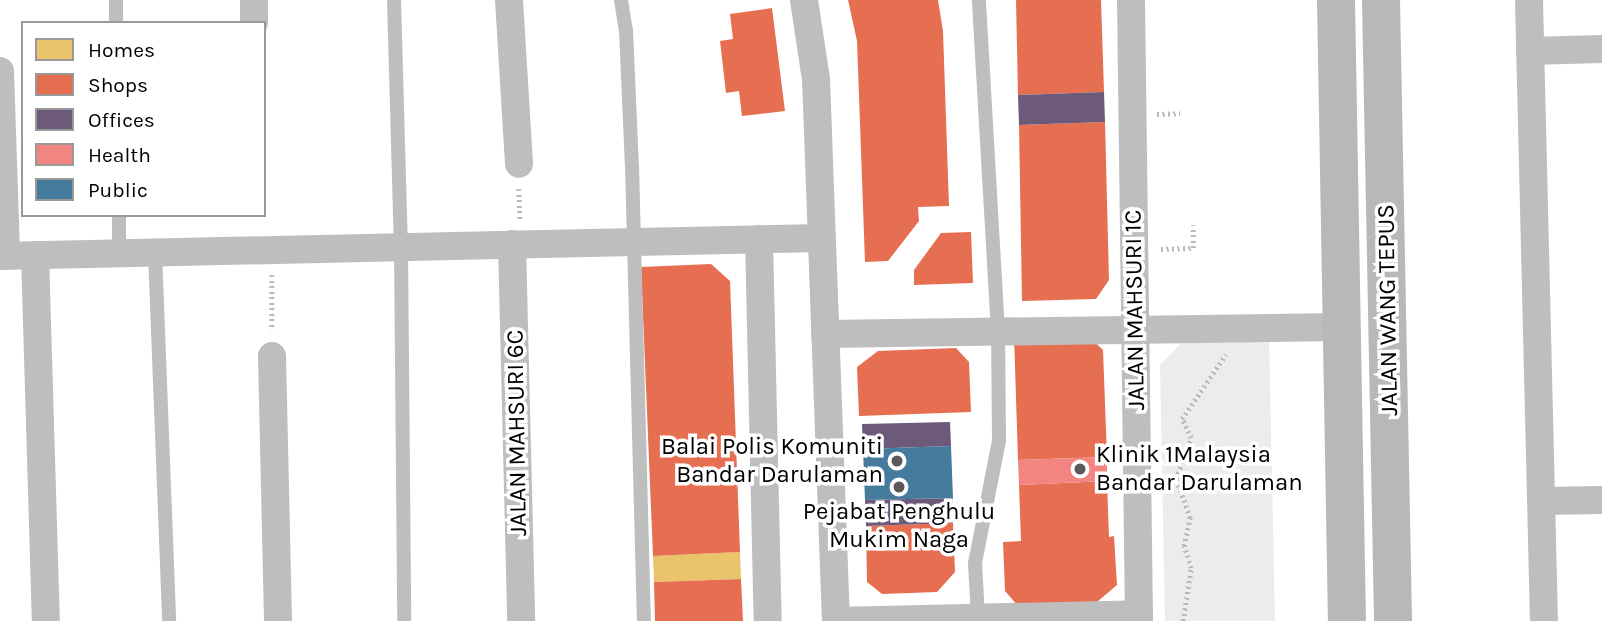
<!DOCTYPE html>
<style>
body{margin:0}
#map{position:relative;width:1602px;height:621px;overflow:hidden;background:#fff;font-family:Karla,sans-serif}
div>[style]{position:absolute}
.green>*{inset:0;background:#ececec}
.homes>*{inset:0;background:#e9c46a}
.shops>*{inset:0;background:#e76f51}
.offices>*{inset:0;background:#6d597a}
.health>*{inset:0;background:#f28482}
.public>*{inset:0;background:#457b9d}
.path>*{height:4.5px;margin-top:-2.25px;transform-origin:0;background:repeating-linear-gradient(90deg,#b9b9b9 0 2px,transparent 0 5.5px)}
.lane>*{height:14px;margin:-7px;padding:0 7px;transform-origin:7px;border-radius:7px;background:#bebebe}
.street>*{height:28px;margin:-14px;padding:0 14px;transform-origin:14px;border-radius:14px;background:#bebebe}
.secondary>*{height:38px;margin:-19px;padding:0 19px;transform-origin:19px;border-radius:19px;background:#b8b8b8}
.dots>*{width:19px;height:19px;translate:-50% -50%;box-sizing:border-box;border:4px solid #fff;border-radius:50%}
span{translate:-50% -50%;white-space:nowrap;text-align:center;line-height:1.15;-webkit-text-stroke:7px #fff;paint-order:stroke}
.street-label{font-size:24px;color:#000}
.poi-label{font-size:24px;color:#000}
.right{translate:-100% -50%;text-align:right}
.left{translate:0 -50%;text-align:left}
.legend{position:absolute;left:21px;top:21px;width:245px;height:196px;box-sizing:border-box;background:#fff;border:2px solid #999;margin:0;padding:9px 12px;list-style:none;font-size:21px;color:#000}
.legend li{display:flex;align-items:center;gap:14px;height:35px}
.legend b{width:35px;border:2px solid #999}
</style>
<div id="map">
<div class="green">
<i style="clip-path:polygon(1269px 337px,1275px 621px,1165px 621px,1160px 365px,1185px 339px)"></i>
</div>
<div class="homes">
<i style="clip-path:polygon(740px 552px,741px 579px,654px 582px,653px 556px)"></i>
</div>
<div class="shops">
<i style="clip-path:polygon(848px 0,938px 0,943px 31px,949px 206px,918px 207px,919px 221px,888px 261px,865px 262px,857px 41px)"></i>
<i style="clip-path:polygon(1016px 0,1101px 0,1104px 92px,1018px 95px)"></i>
<i style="clip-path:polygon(772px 8px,785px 111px,742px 116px,739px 91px,726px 93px,720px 41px,733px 39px,730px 14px)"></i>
<i style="clip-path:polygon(1105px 122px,1109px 280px,1096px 299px,1022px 301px,1019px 125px)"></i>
<i style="clip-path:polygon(971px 232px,973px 283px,914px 285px,914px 270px,941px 233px)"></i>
<i style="clip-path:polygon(711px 264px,730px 281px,740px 552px,653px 556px,641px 267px)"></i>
<i style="clip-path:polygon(1085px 333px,1103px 350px,1107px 457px,1018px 460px,1014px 335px)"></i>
<i style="clip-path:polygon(956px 348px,969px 362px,971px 412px,859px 416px,857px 367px,878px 351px)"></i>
<i style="clip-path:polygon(1107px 481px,1109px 537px,1114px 536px,1117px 585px,1097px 602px,1018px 606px,1005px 591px,1003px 542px,1021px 541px,1019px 485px)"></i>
<i style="clip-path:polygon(953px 523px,955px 572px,937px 592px,882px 594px,867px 582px,866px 526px)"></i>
<i style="clip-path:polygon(741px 579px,743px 621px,655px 621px,654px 582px)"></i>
</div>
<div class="offices">
<i style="clip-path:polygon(1104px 92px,1105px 122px,1019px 125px,1018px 95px)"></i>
<i style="clip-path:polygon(950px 422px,951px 446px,863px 449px,862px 424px)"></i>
<i style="clip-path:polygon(953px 498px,953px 523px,866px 526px,865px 500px)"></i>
</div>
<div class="health">
<i style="clip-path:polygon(1107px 457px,1107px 481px,1019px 485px,1018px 460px)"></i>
</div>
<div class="public">
<i style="clip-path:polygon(951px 446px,953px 498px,865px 500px,863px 449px)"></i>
</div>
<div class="path">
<i style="left:1157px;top:114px;width:23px;rotate:-2deg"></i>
<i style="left:519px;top:189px;width:30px;rotate:88deg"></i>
<i style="left:1161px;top:249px;width:32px;rotate:-2deg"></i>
<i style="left:1193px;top:248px;width:23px;rotate:-90deg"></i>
<i style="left:272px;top:275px;width:55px;rotate:90deg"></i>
<i style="left:1183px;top:621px;width:54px;rotate:-81.4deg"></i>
<i style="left:1191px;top:568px;width:23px;rotate:-108deg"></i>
<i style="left:1184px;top:546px;width:29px;rotate:-78deg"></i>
<i style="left:1190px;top:518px;width:41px;rotate:-109.7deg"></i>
<i style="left:1176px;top:479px;width:44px;rotate:-69.9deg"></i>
<i style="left:1191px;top:438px;width:21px;rotate:-115deg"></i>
<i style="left:1182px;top:419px;width:78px;rotate:-55.9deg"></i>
</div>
<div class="lane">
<i style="left:116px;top:0;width:23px;rotate:90deg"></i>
<i style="left:394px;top:0;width:247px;rotate:88.4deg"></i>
<i style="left:401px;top:247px;width:374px;rotate:89.5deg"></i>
<i style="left:621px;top:0;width:30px;rotate:81deg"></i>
<i style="left:626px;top:30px;width:136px;rotate:87.5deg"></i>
<i style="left:632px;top:166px;width:455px;rotate:88.5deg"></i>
<i style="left:119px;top:215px;width:38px;rotate:90deg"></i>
<i style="left:155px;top:252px;width:369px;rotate:87.8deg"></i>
<i style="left:978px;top:618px;width:55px;rotate:-93.1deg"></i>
<i style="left:975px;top:563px;width:124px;rotate:-78.9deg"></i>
<i style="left:999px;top:441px;width:109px;rotate:-90.5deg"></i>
<i style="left:998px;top:332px;width:333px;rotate:-93.3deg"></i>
</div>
<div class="street">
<i style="left:254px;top:0;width:23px;rotate:90deg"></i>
<i style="left:509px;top:0;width:164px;rotate:86.5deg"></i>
<i style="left:804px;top:0;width:80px;rotate:81.4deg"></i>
<i style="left:816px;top:79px;width:542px;rotate:87.89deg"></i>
<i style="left:1131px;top:0;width:621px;rotate:89.26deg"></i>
<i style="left:1529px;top:0;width:621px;rotate:88.62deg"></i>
<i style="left:1530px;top:51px;width:72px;rotate:-1.6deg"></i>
<i style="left:0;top:71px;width:185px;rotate:88.1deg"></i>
<i style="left:759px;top:239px;width:382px;rotate:88.7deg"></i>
<i style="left:512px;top:244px;width:377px;rotate:88.6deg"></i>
<i style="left:35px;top:255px;width:366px;rotate:88.3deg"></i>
<i style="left:0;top:256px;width:821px;rotate:-1.26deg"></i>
<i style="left:825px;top:334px;width:514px;rotate:-0.78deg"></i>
<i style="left:272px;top:356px;width:265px;rotate:88.7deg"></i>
<i style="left:1542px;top:501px;width:60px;rotate:-1deg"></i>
<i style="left:836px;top:621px;width:303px;rotate:-1.3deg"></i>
</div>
<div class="secondary">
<i style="left:1336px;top:0;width:621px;rotate:88.99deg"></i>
<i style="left:1381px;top:0;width:621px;rotate:88.89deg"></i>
</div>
<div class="dots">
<i style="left:897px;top:461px;background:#595959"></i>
<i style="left:1080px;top:469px;background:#595959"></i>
<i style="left:899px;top:487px;background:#595959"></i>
</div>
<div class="street-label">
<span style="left:1135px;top:310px;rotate:-91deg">JALAN MAHSURI 1C</span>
<span style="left:1388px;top:310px;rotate:-91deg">JALAN WANG TEPUS</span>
<span style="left:517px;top:433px;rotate:-91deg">JALAN MAHSURI 6C</span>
</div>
<div class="poi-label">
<span class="right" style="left:883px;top:461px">Balai Polis Komuniti<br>Bandar Darulaman</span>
<span class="left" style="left:1096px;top:469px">Klinik 1Malaysia<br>Bandar Darulaman</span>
<span style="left:899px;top:526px">Pejabat Penghulu<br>Mukim Naga</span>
</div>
<ul class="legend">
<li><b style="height:19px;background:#e9c46a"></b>Homes</li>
<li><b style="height:19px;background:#e76f51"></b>Shops</li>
<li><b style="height:19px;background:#6d597a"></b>Offices</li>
<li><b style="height:19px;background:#f28482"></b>Health</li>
<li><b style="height:19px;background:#457b9d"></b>Public</li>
</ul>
</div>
